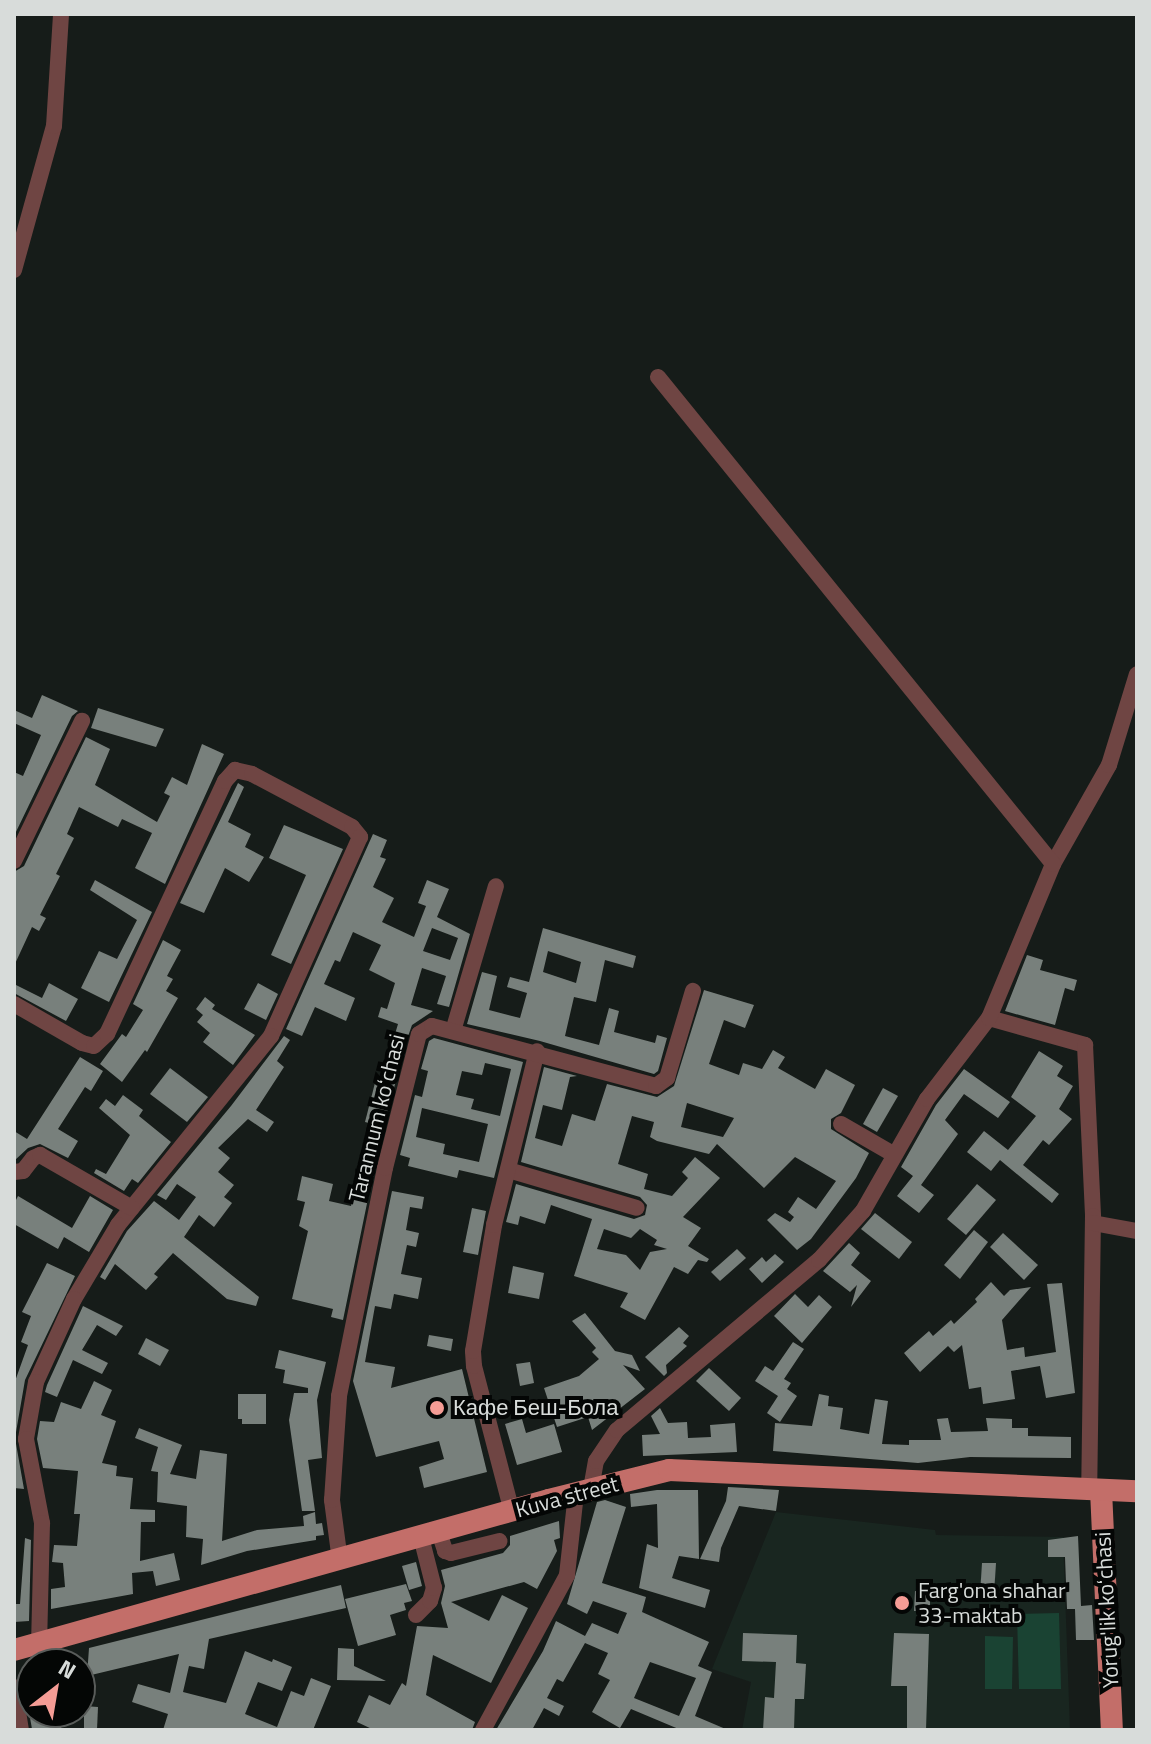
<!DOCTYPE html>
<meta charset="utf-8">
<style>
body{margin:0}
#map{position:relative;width:1151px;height:1744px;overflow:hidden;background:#161c19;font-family:"Titillium Web",sans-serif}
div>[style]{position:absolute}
.built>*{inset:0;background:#192620}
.green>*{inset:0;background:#1a4333}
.building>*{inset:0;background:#78807c}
.minor>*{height:16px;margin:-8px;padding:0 8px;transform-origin:8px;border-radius:8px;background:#6f4543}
.major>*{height:22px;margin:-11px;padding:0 11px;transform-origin:11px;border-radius:11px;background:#c36e69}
.dots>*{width:22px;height:22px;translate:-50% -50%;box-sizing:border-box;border:4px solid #040605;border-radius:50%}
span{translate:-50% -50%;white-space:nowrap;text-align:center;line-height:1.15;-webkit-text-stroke:8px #040605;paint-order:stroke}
.street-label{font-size:22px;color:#d8dcda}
.poi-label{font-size:22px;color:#d8dcda}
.left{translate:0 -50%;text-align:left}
.frame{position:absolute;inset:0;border:16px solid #d8dcda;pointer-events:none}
.north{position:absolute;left:16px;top:1648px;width:80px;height:80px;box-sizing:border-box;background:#040605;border:2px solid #595c5a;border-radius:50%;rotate:31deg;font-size:22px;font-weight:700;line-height:32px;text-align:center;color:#d8dcda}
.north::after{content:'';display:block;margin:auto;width:28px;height:36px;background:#f59c95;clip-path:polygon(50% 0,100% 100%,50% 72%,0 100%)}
</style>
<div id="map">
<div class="built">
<i style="clip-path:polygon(776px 1512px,935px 1530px,936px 1535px,1063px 1537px,1070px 1730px,742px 1730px,751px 1682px,712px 1669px)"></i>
</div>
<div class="green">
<i style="clip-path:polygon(1059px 1613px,1061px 1689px,1019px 1689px,1017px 1614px)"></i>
<i style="clip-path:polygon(985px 1636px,1013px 1637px,1012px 1689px,985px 1689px)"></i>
</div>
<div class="building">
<i style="clip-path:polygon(42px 695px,78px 711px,72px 716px,14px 836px,14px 772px,23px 776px,41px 735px,14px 723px,14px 710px,32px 718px)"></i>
<i style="clip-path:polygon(98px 708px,164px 729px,156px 747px,91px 728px)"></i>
<i style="clip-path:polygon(86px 737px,110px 749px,95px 785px,157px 822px,170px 796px,164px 793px,172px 777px,187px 785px,202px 744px,224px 754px,165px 884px,135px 868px,152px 833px,122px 819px,118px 827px,79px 807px,67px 834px,74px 838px,56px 874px,60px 876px,40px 915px,46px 918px,39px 931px,32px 927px,14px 966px,14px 872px,24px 866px)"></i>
<i style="clip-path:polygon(238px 783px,244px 787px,228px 822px,251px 834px,245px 847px,264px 857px,249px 882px,225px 868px,204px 913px,180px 903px)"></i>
<i style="clip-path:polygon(284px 825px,343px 849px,291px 964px,271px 955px,306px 875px,269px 858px)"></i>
<i style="clip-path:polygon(evenodd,373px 834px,387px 840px,380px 857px,386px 859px,373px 887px,394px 898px,382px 922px,414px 937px,426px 906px,418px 903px,427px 880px,449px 889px,437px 917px,470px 934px,449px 1007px,437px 1004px,446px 976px,422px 968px,411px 1005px,433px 1011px,412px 1025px,404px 1048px,392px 1044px,398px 1024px,378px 1017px,381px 1007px,387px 1009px,395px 983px,369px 970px,381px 945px,353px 932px,340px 962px,335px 960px,324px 984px,355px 998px,346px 1021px,315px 1007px,302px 1036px,286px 1029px,373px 834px,432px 928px,458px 938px,450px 960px,423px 951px,432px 928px)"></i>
<i style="clip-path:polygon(95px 880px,152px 912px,109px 1002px,81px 988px,99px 951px,117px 959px,137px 920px,90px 890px)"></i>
<i style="clip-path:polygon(evenodd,543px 928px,636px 956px,633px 968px,605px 960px,596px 1002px,574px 997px,565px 1036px,599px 1045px,609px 1008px,619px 1011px,614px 1032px,655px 1043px,657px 1035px,667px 1038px,658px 1071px,654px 1074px,540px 1041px,467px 1024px,482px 972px,497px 976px,489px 1010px,520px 1018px,527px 993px,507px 987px,510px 977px,529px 982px,543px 928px,548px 951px,581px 962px,576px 983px,543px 972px,548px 951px)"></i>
<i style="clip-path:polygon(163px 940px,181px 950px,167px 976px,173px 979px,166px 991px,178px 998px,147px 1052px,145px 1050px,122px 1082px,100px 1064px,122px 1034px,126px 1037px,143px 1010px,133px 1004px)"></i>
<i style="clip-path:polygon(1027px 955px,1043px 960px,1040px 970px,1077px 980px,1074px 991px,1065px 988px,1055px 1025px,1005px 1011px)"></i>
<i style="clip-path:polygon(49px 983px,78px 999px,66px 1021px,14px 993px,14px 984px,42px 998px)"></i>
<i style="clip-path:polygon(258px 983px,278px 994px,266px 1020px,244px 1009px)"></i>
<i style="clip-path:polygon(evenodd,704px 990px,754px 1005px,745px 1028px,724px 1020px,709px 1064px,739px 1075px,743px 1063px,762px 1069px,773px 1050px,785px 1057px,778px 1068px,815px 1089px,826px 1069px,855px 1085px,841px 1113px,831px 1119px,831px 1129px,869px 1153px,856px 1178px,811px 1239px,797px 1250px,767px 1220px,775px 1213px,790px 1222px,794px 1217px,788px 1212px,798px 1197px,816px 1209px,836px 1181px,795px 1157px,764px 1188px,717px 1144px,709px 1154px,657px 1141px,650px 1137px,654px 1122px,632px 1116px,618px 1164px,648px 1174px,644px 1189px,672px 1196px,688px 1178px,682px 1172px,695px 1157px,720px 1178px,683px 1217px,701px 1228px,688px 1246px,709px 1259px,707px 1262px,698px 1260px,688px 1274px,674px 1267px,645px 1320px,620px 1307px,628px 1293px,574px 1276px,592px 1219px,551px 1205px,545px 1224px,520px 1216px,518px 1225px,506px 1222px,516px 1184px,634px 1219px,645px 1215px,647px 1205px,640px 1197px,521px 1162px,544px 1067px,577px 1076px,570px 1077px,562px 1110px,543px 1105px,535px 1138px,562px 1146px,572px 1114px,595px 1121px,607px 1084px,657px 1097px,674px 1086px,704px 990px,687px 1103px,734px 1118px,723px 1137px,681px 1127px,687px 1103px,704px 990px,604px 1229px,631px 1238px,640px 1229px,657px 1240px,654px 1245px,667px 1249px,650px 1252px,640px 1270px,626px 1255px,597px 1249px,604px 1229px)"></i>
<i style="clip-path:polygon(205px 997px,215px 1005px,212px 1009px,255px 1035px,233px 1065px,203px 1042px,210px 1033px,197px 1022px,203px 1015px,196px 1009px)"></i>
<i style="clip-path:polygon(284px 1036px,290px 1040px,277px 1061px,284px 1067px,256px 1110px,274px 1122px,267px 1132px,248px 1119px,218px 1148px,230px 1158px,218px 1172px,234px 1185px,224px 1197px,232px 1203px,214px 1227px,199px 1215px,184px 1237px,259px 1297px,256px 1306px,227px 1299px,173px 1253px,154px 1274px,158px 1277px,146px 1290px,115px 1264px,105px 1280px,100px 1277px,127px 1231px,154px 1201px,179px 1220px,196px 1197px,177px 1184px,166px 1200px,157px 1195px,231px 1106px)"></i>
<i style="clip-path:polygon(evenodd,434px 1038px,523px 1062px,494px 1178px,459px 1170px,457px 1178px,408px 1166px,410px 1158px,400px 1155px,415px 1095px,422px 1097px,428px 1071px,421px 1069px,429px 1041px,434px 1038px,485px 1063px,511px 1069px,500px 1116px,471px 1109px,474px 1099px,456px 1095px,462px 1071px,482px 1075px,485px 1063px,434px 1038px,422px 1108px,488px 1124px,479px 1162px,443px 1154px,445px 1144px,416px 1137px,422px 1108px)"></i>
<i style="clip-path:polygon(1039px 1051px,1063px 1066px,1057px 1076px,1073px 1086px,1059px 1109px,1072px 1119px,1049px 1145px,1043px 1140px,1023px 1165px,1059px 1194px,1052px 1203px,1000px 1160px,991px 1171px,967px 1152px,984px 1131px,1008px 1150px,1036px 1116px,1011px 1097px)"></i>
<i style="clip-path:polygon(80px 1057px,103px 1071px,91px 1091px,85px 1087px,58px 1129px,78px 1141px,68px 1158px,40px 1144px,28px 1148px,14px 1161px,14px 1131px,27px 1139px)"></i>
<i style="clip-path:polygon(170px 1068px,208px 1097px,187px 1122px,150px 1094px)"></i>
<i style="clip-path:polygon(964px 1069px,1010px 1102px,998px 1118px,964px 1094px,945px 1120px,958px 1134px,921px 1185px,934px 1195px,919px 1213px,897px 1196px,913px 1176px,901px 1167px,936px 1105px)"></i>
<i style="clip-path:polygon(376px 1079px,395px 1084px,384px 1127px,365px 1122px)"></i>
<i style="clip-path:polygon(883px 1088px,898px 1096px,877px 1132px,863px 1124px)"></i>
<i style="clip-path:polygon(123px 1095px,143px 1110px,139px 1116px,171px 1142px,138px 1183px,132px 1179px,124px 1191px,94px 1173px,96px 1169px,106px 1174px,130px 1135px,99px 1108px,106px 1099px,115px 1106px)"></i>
<i style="clip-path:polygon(302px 1176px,333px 1184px,329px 1201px,351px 1206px,357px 1181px,371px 1184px,343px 1320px,331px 1317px,333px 1309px,292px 1299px,308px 1231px,299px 1226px,305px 1202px,297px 1200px)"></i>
<i style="clip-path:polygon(977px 1184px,996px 1200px,966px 1235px,947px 1219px)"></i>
<i style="clip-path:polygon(392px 1191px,424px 1197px,422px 1209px,410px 1207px,406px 1230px,419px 1233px,416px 1247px,407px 1245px,401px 1274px,422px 1278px,418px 1299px,394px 1294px,391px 1309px,375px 1306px,365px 1362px,395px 1367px,391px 1388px,462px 1369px,487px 1472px,424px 1488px,419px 1467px,444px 1459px,439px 1441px,376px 1457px,353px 1381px)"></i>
<i style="clip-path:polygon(18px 1196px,72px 1228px,90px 1196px,113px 1210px,89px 1252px,64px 1237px,58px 1249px,14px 1224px,14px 1204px)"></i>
<i style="clip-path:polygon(472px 1208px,486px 1211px,478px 1255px,463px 1252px)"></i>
<i style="clip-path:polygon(875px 1213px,912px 1242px,899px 1259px,861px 1229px)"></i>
<i style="clip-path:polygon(974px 1230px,988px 1242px,960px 1279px,944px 1265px)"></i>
<i style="clip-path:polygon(1003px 1233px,1038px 1265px,1024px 1280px,990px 1247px)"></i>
<i style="clip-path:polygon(849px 1243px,860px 1253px,851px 1265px,871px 1281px,851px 1307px,857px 1285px,850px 1292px,823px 1271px)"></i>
<i style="clip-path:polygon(737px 1249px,746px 1258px,720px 1281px,711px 1272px)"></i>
<i style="clip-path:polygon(775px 1254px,784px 1262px,762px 1283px,749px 1269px,762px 1257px,766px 1262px)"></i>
<i style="clip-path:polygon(47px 1263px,75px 1276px,25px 1380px,15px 1438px,24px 1489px,14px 1488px,14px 1384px,28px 1345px,21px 1342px,31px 1316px,22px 1312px)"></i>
<i style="clip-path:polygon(513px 1266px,544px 1273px,539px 1299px,508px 1293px)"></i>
<i style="clip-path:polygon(991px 1282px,1004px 1296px,1010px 1290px,1031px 1287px,1002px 1320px,1007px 1350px,1024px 1347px,1025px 1357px,1056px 1352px,1047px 1284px,1062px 1283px,1075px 1393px,1046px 1398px,1040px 1366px,1011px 1371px,1015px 1399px,983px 1404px,981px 1387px,969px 1389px,962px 1345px,954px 1352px,948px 1346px,920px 1372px,904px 1353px,929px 1331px,933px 1336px,951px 1320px,954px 1324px,977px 1302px,975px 1299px)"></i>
<i style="clip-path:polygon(795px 1294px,808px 1307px,819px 1295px,832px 1307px,802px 1343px,774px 1316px)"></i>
<i style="clip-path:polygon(83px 1306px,123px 1326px,116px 1336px,97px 1325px,82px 1350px,108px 1363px,102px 1374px,73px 1360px,57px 1397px,45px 1392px,47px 1385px)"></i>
<i style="clip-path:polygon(585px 1313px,615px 1351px,632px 1355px,640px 1371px,623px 1365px,645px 1389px,592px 1430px,588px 1417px,557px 1427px,544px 1388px,579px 1376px,599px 1359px,592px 1352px,596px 1348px,572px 1321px)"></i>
<i style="clip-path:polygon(679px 1327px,689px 1336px,683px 1343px,687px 1346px,666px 1365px,667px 1373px,664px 1376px,645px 1357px)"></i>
<i style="clip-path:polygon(429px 1335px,453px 1339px,451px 1351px,427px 1346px)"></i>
<i style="clip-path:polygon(146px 1338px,169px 1350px,160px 1366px,138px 1354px)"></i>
<i style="clip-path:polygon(793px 1342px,804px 1349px,784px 1379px,791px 1383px,787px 1389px,797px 1396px,780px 1422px,767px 1413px,778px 1396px,755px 1381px,765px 1366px,773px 1371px)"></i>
<i style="clip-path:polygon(279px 1350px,326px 1362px,317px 1400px,322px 1458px,308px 1460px,315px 1511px,302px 1511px,289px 1420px,294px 1393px,308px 1393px,308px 1388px,283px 1383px,285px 1370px,275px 1368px)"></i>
<i style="clip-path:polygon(530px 1362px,534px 1383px,520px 1386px,516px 1364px)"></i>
<i style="clip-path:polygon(709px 1368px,741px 1398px,729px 1411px,696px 1381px)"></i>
<i style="clip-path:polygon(94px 1381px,112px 1390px,101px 1415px,116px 1421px,102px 1463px,117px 1466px,116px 1476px,133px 1478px,130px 1509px,155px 1510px,155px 1522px,141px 1522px,140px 1561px,174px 1553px,180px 1580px,156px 1586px,153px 1571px,132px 1573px,133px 1594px,51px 1609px,51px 1589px,65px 1587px,63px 1563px,52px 1562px,54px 1545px,77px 1546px,80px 1514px,74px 1514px,78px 1471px,43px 1468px,37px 1439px,40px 1421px,54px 1422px,61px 1402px,81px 1409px)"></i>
<i style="clip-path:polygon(238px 1394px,266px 1394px,266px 1424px,242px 1424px,242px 1419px,238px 1419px)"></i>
<i style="clip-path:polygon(819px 1394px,829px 1396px,828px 1406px,843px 1408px,840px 1429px,869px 1434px,875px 1399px,888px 1401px,882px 1444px,909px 1445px,909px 1440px,941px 1440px,937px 1419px,948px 1418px,951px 1432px,988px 1431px,986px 1418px,1012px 1419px,1012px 1428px,1028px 1428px,1028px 1436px,1071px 1437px,1071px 1458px,970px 1457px,918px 1463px,773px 1451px,775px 1423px,812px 1426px)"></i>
<i style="clip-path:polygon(660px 1408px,668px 1423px,687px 1422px,688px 1438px,711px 1437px,710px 1425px,735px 1423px,737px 1452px,643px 1456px,642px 1435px,660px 1434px,651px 1416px)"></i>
<i style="clip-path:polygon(522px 1419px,526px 1433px,554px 1424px,562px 1452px,517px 1465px,505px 1424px)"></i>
<i style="clip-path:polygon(139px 1428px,182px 1445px,170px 1474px,196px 1479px,200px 1450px,227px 1454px,222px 1541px,257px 1530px,304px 1526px,303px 1516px,315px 1512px,316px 1524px,322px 1523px,324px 1535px,316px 1536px,316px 1540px,247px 1551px,201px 1565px,203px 1539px,186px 1537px,187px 1506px,157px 1502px,158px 1472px,151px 1471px,158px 1447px,135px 1438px)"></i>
<i style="clip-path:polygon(728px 1487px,779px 1490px,776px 1511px,739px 1506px,721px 1548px,719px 1562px,700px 1559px,726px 1501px)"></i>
<i style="clip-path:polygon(657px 1490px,698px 1490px,699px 1559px,679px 1556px,672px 1578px,710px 1590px,705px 1608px,639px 1588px,647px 1544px,658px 1548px,657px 1504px,631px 1507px,630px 1494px)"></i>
<i style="clip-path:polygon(evenodd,605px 1500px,626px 1507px,602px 1583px,646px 1597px,642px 1612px,709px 1642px,698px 1666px,712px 1672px,695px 1716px,728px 1730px,681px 1730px,631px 1709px,620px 1728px,592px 1712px,610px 1680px,598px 1674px,608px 1653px,585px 1643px,563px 1682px,557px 1679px,547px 1698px,564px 1706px,559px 1716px,544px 1708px,532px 1730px,496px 1730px,543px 1651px,556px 1621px,585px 1636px,592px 1623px,618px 1634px,627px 1613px,593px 1601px,587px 1614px,567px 1604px,597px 1502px,605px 1500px,650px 1662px,696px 1678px,679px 1716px,634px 1698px,650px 1662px)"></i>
<i style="clip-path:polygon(559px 1521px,560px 1538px,554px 1540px,557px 1551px,537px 1589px,524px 1582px,451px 1602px,489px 1621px,502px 1595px,528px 1608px,491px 1683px,433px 1655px,426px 1695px,475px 1722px,472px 1730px,374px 1730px,357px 1722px,369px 1695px,390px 1705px,402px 1683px,406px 1686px,417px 1626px,448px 1628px,441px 1603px,445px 1586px,441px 1570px,503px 1553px,510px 1545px,510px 1536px)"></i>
<i style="clip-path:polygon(1078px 1536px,1081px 1606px,1092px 1605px,1094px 1640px,1076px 1640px,1075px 1609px,1067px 1609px,1065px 1557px,1048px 1557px,1048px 1540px)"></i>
<i style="clip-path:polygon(25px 1538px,31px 1540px,29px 1621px,14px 1622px,14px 1604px,20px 1604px)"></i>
<i style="clip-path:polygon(416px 1562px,422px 1586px,409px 1590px,402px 1566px)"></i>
<i style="clip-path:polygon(982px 1563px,996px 1563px,994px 1594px,980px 1594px)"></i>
<i style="clip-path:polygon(406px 1584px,412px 1601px,404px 1603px,406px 1610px,390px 1615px,396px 1635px,358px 1646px,345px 1599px)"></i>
<i style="clip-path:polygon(341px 1585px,346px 1608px,209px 1639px,204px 1669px,189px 1666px,183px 1692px,226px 1703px,245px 1651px,272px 1662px,273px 1659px,292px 1667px,282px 1691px,258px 1682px,245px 1714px,277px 1727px,291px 1691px,304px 1696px,311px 1678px,331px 1686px,313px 1730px,163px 1730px,168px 1714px,132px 1702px,138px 1684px,170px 1693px,179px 1654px,87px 1676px,89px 1648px)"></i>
<i style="clip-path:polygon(915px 1591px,930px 1592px,930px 1611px,914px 1611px)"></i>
<i style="clip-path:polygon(743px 1633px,797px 1635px,796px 1663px,806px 1664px,804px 1699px,795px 1699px,794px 1730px,763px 1730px,765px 1697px,774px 1698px,776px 1662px,742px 1661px)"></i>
<i style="clip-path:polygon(894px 1633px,929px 1634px,926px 1730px,907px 1730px,907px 1686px,891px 1686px)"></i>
<i style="clip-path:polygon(338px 1648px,354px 1649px,354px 1666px,386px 1681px,337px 1680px)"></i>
<i style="clip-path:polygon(32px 1669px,32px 1707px,28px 1707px,20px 1671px)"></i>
<i style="clip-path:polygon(84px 1706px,98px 1707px,97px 1730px,84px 1730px)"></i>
<i style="clip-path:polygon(29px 1712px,62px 1715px,61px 1730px,32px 1729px)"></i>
</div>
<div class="minor">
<i style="left:14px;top:270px;width:149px;rotate:-74.5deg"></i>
<i style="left:54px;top:126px;width:112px;rotate:-86.4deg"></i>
<i style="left:14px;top:861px;width:156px;rotate:-64.1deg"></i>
<i style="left:1053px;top:864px;width:114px;rotate:-60.5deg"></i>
<i style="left:1109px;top:765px;width:95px;rotate:-72.9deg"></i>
<i style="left:14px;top:1004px;width:78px;rotate:29.8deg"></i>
<i style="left:82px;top:1043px;width:12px;rotate:14deg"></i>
<i style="left:94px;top:1046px;width:18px;rotate:-43deg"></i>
<i style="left:107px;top:1034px;width:279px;rotate:-65deg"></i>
<i style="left:225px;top:781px;width:15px;rotate:-48deg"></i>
<i style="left:235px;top:770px;width:17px;rotate:13deg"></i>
<i style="left:252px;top:774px;width:113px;rotate:27.9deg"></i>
<i style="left:352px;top:827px;width:13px;rotate:51deg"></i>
<i style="left:360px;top:837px;width:218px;rotate:114.1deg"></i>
<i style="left:271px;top:1036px;width:243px;rotate:129deg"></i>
<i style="left:118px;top:1225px;width:86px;rotate:120.7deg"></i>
<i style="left:74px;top:1299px;width:91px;rotate:114.6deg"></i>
<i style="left:36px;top:1382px;width:58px;rotate:100deg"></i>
<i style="left:26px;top:1439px;width:86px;rotate:79.2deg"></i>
<i style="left:42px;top:1523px;width:121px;rotate:91.4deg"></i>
<i style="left:989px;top:1018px;width:100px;rotate:15.7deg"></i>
<i style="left:1085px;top:1045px;width:171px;rotate:87.3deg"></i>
<i style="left:1093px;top:1216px;width:273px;rotate:90.8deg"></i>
<i style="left:453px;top:1031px;width:151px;rotate:-73.5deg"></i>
<i style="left:841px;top:1124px;width:60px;rotate:30deg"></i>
<i style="left:508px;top:1170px;width:134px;rotate:16.4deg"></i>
<i style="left:14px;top:1172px;width:9px;rotate:-6deg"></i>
<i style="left:23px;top:1171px;width:16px;rotate:-52deg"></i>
<i style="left:33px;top:1158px;width:8px;rotate:-23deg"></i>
<i style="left:40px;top:1155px;width:106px;rotate:29.9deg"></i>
<i style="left:1093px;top:1223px;width:45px;rotate:10.3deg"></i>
<i style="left:591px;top:1489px;width:28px;rotate:-80deg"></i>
<i style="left:596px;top:1461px;width:37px;rotate:-56deg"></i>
<i style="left:617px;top:1430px;width:264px;rotate:-40.1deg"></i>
<i style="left:819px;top:1260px;width:66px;rotate:-48.1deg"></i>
<i style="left:863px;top:1211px;width:129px;rotate:-60.3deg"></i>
<i style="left:927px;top:1099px;width:102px;rotate:-52.6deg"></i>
<i style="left:989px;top:1018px;width:167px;rotate:-67.4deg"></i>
<i style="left:1053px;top:864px;width:627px;rotate:-129.05deg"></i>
<i style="left:512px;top:1512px;width:151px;rotate:-104.6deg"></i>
<i style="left:474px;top:1366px;width:15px;rotate:-94deg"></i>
<i style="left:473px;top:1351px;width:128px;rotate:-80.5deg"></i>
<i style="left:494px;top:1225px;width:179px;rotate:-76.1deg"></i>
<i style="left:439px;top:1532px;width:20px;rotate:72deg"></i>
<i style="left:445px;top:1551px;width:6px;rotate:18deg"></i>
<i style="left:451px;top:1553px;width:50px;rotate:-13.8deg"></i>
<i style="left:340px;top:1561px;width:62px;rotate:-97.5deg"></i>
<i style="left:332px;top:1500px;width:104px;rotate:-86.1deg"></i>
<i style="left:339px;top:1396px;width:233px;rotate:-78.6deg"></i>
<i style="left:385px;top:1168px;width:138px;rotate:-75.8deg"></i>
<i style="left:419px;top:1034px;width:15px;rotate:-32deg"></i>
<i style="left:432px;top:1026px;width:232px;rotate:15deg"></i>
<i style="left:656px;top:1086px;width:14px;rotate:-36deg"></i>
<i style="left:667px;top:1078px;width:91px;rotate:-73.4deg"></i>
<i style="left:416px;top:1615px;width:20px;rotate:-45deg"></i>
<i style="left:430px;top:1601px;width:14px;rotate:-73deg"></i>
<i style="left:434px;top:1588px;width:53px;rotate:-104.3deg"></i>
<i style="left:14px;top:1687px;width:44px;rotate:80.8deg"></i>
<i style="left:483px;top:1730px;width:176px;rotate:-61.5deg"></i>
<i style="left:567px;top:1575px;width:82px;rotate:-83.7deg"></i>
</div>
<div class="major">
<i style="left:1101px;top:1490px;width:240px;rotate:87.4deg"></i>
<i style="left:14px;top:1650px;width:556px;rotate:-15.66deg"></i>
<i style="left:549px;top:1500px;width:124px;rotate:-14deg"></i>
<i style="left:669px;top:1470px;width:468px;rotate:2.6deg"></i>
</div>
<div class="dots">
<i style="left:437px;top:1408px;background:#f59c95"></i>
<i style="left:902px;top:1603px;background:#f59c95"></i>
</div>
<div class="street-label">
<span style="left:377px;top:1118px;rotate:-76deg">Tarannum koʻchasi</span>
<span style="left:567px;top:1497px;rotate:-15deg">Kuva street</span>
<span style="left:1107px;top:1610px;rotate:-93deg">Yorug'lik koʻchasi</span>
</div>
<div class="poi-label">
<span class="left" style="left:453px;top:1408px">Кафе Беш-Бола</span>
<span class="left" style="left:918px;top:1603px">Farg'ona shahar<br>33-maktab</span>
</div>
<div class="frame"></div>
<div class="north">N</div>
</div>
